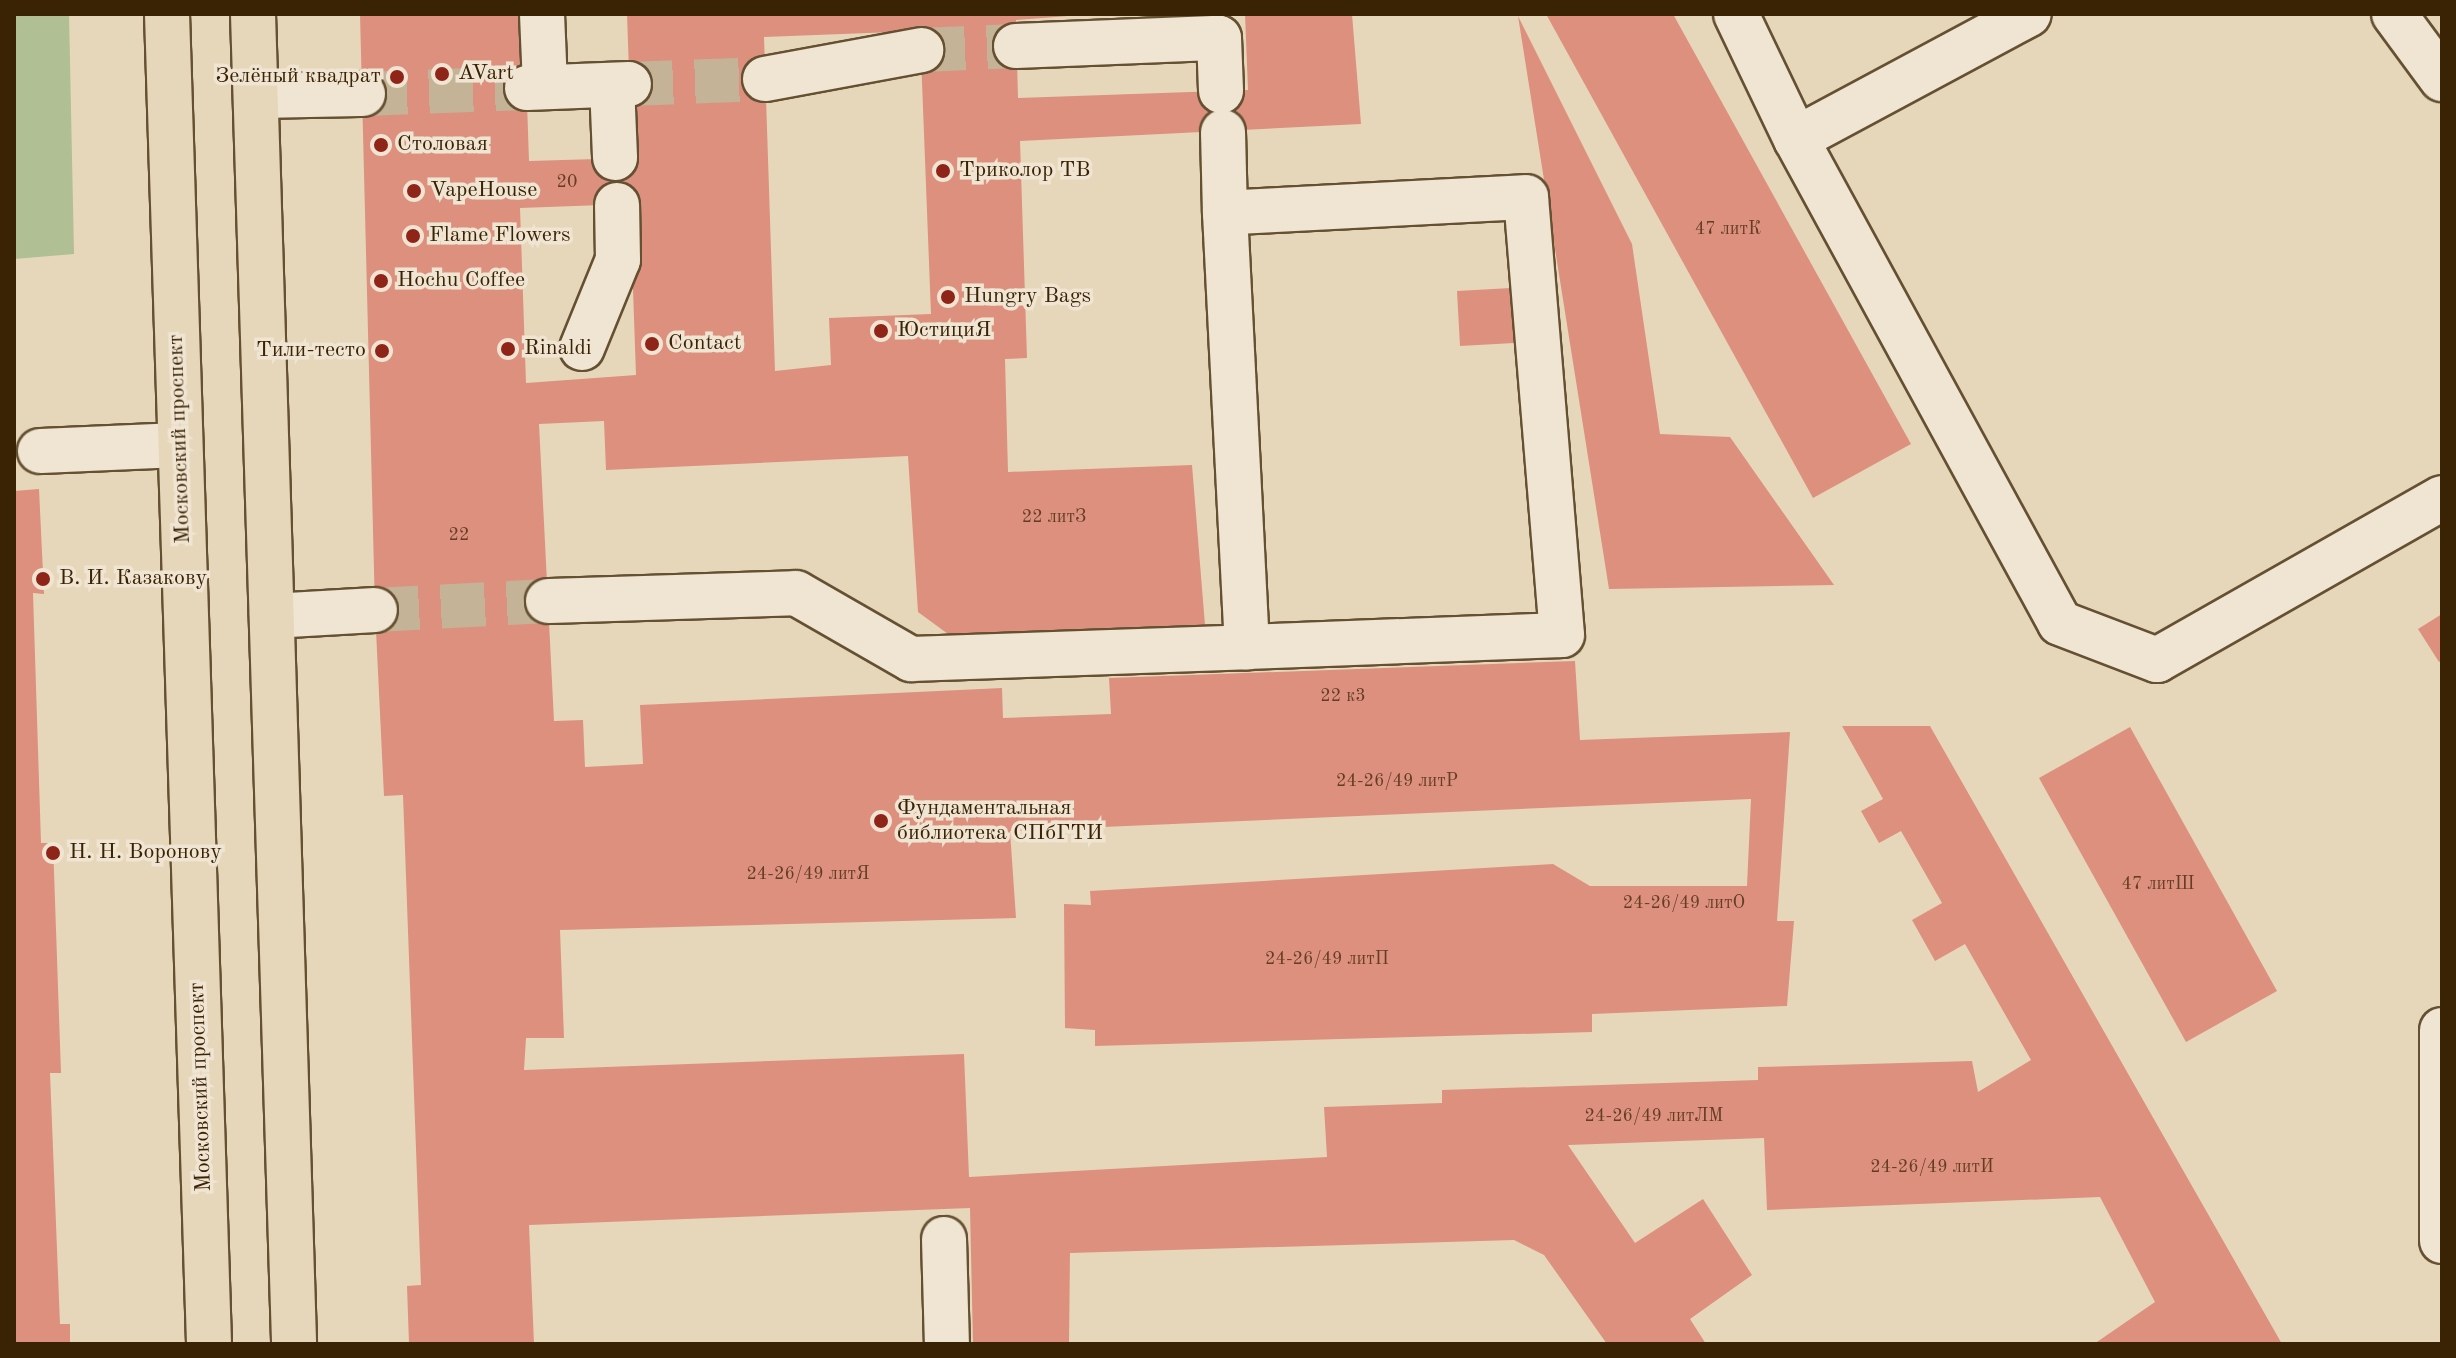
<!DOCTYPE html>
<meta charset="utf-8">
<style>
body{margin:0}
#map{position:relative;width:2456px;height:1358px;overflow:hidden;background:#e6d7ba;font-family:"Old Standard TT",serif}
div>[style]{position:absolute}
.green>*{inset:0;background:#b0bf94}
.building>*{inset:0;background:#dd907e}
.minor-tunnel>*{height:44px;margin-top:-22px;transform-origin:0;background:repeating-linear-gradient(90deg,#c4b396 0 44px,transparent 0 66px)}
.roads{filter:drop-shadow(2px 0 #655032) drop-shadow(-2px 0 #655032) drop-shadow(0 2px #655032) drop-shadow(0 -2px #655032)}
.minor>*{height:44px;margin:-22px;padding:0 22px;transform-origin:22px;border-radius:22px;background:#efe5d2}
.major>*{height:44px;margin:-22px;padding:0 22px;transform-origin:22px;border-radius:22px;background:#e6d7ba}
.dots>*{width:22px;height:22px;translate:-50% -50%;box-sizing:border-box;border:4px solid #efe5d2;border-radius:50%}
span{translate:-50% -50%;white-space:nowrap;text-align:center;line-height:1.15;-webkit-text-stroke:7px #efe5d2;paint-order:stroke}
.number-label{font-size:18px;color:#633e23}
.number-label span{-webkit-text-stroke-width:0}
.poi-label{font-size:22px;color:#3a2305}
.left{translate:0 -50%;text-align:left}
.right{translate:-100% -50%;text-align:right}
.street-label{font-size:22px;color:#3a2305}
.frame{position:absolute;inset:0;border:16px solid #3a2305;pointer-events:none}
</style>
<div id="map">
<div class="green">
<i style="clip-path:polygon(14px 14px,69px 14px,74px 254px,14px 259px)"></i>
</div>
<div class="building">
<i style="clip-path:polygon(evenodd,360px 14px,524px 14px,529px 161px,632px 158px,627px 14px,1095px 14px,1016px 20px,1018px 98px,1248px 90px,1245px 14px,1352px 14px,1361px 124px,1020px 141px,1027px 358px,1005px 359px,1008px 472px,1192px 465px,1205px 625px,948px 634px,918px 612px,908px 456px,606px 470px,604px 421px,539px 424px,554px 721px,583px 720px,585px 767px,643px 764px,640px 705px,1002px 688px,1003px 718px,1111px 714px,1109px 678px,1575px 661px,1580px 740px,1790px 732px,1777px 921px,1794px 921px,1787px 1006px,1592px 1014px,1592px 1032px,1095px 1046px,1095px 1030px,1065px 1028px,1064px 904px,1091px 905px,1090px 891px,1553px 864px,1590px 886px,1747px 886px,1751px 799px,1010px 831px,1016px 918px,560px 930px,564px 1038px,526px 1038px,524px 1070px,964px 1054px,969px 1177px,1327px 1157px,1324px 1107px,1442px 1103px,1442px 1090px,1758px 1080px,1758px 1067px,1972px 1061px,1978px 1092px,2031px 1060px,1965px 944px,1935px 961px,1912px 920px,1942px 903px,1901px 831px,1879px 843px,1861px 811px,1883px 799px,1842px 726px,1930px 726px,2282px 1344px,2094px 1344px,2155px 1302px,2100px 1197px,1767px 1210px,1764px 1138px,1568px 1145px,1635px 1243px,1703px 1199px,1752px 1275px,1690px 1319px,1706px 1344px,1607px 1344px,1544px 1255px,1514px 1240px,1070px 1253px,1069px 1344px,973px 1344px,970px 1208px,529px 1225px,534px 1344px,409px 1344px,407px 1286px,421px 1285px,403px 795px,384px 796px,375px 610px,360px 14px,920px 31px,931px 314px,829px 318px,831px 365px,775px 371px,764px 37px,920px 31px,360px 14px,630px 204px,636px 375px,526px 383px,520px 208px,630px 204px)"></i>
<i style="clip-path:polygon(1546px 14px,1673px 14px,1911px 444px,1813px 498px)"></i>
<i style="clip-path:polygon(1518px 16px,1632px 244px,1660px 434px,1730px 437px,1834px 585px,1609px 589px)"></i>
<i style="clip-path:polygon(1511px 288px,1514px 343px,1460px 346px,1457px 291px)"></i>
<i style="clip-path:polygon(39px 489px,44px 594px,33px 593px,41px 843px,53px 843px,61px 1073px,50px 1073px,60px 1324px,70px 1324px,70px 1344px,14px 1344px,14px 491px)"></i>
<i style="clip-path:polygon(2442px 614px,2442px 660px,2439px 662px,2418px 629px)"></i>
<i style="clip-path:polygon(2130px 727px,2277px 991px,2186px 1042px,2039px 778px)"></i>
</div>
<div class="minor-tunnel">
<i style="left:921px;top:50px;width:95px;rotate:-2.4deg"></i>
<i style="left:629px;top:84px;width:136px;rotate:-2.1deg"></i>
<i style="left:363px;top:94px;width:164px;rotate:-2.1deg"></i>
<i style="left:375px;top:610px;width:173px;rotate:-3deg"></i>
</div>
<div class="roads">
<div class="minor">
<i style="left:542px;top:14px;width:73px;rotate:87.6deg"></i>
<i style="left:1736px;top:14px;width:139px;rotate:64.4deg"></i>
<i style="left:1796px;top:139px;width:551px;rotate:61.39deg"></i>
<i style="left:2060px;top:623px;width:104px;rotate:20.9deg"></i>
<i style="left:2157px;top:660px;width:328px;rotate:-29.6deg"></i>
<i style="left:2394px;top:14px;width:81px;rotate:53.6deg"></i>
<i style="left:1016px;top:46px;width:203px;rotate:-2.3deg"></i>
<i style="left:1219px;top:38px;width:53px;rotate:87.8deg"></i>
<i style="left:765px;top:79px;width:159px;rotate:-10.5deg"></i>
<i style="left:612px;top:85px;width:73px;rotate:87.6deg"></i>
<i style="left:527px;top:88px;width:102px;rotate:-2.2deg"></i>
<i style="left:256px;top:96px;width:107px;rotate:-1.1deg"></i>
<i style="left:1223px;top:132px;width:81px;rotate:88.6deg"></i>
<i style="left:1796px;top:139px;width:264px;rotate:-28.2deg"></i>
<i style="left:582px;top:348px;width:95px;rotate:-67.8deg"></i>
<i style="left:618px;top:260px;width:55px;rotate:-91deg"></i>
<i style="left:40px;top:451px;width:140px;rotate:-2.5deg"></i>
<i style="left:548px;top:601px;width:248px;rotate:-1.8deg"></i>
<i style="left:796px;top:593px;width:133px;rotate:29.9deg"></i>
<i style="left:911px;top:659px;width:336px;rotate:-2deg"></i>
<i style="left:1247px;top:647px;width:315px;rotate:-2.2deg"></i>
<i style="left:1562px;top:635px;width:439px;rotate:-94.7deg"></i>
<i style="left:1526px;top:197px;width:301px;rotate:177deg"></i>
<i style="left:1225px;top:213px;width:435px;rotate:87.1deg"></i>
<i style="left:272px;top:616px;width:103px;rotate:-3.3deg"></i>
<i style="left:2442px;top:1030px;width:211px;rotate:90deg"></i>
<i style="left:944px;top:1239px;width:105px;rotate:88.4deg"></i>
</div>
<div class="major">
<i style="left:167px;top:14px;width:1331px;rotate:88.19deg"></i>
<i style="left:253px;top:14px;width:1331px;rotate:88.23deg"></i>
</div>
</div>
<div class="dots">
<i style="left:442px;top:74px;background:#8f2418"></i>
<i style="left:397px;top:77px;background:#8f2418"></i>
<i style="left:381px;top:145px;background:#8f2418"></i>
<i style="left:943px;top:171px;background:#8f2418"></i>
<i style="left:414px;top:191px;background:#8f2418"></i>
<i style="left:413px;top:236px;background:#8f2418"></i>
<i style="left:381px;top:281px;background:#8f2418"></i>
<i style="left:948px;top:297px;background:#8f2418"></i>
<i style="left:881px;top:331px;background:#8f2418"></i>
<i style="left:652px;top:344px;background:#8f2418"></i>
<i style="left:508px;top:349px;background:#8f2418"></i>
<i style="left:382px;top:351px;background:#8f2418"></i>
<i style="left:43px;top:579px;background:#8f2418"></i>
<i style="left:881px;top:821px;background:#8f2418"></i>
<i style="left:53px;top:853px;background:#8f2418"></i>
</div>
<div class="number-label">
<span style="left:567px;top:182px">20</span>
<span style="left:1728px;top:229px">47 литК</span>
<span style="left:1054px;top:517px">22 литЗ</span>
<span style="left:459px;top:535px">22</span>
<span style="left:1343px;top:696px">22 к3</span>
<span style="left:1397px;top:781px">24-26/49 литР</span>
<span style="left:808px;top:874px">24-26/49 литЯ</span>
<span style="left:2158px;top:884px">47 литШ</span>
<span style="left:1684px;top:903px">24-26/49 литО</span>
<span style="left:1327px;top:959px">24-26/49 литП</span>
<span style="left:1654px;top:1116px">24-26/49 литЛМ</span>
<span style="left:1932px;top:1167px">24-26/49 литИ</span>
</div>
<div class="poi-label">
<span class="left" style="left:458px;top:74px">AVart</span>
<span class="right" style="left:381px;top:77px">Зелёный квадрат</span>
<span class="left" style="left:397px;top:145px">Столовая</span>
<span class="left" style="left:959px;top:171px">Триколор ТВ</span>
<span class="left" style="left:430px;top:191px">VapeHouse</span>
<span class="left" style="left:429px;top:236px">Flame Flowers</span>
<span class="left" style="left:397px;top:281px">Hochu Coffee</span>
<span class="left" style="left:964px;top:297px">Hungry Bags</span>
<span class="left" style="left:897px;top:331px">ЮстициЯ</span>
<span class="left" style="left:668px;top:344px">Contact</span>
<span class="left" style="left:524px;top:349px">Rinaldi</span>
<span class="right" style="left:366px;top:351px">Тили-тесто</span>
<span class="left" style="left:59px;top:579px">В. И. Казакову</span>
<span class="left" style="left:897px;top:821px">Фундаментальная<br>библиотека СПбГТИ</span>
<span class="left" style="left:69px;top:853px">Н. Н. Воронову</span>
</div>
<div class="street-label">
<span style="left:180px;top:439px;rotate:-92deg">Московский проспект</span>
<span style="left:201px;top:1087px;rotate:-92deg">Московский проспект</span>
</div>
<div class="frame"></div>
</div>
